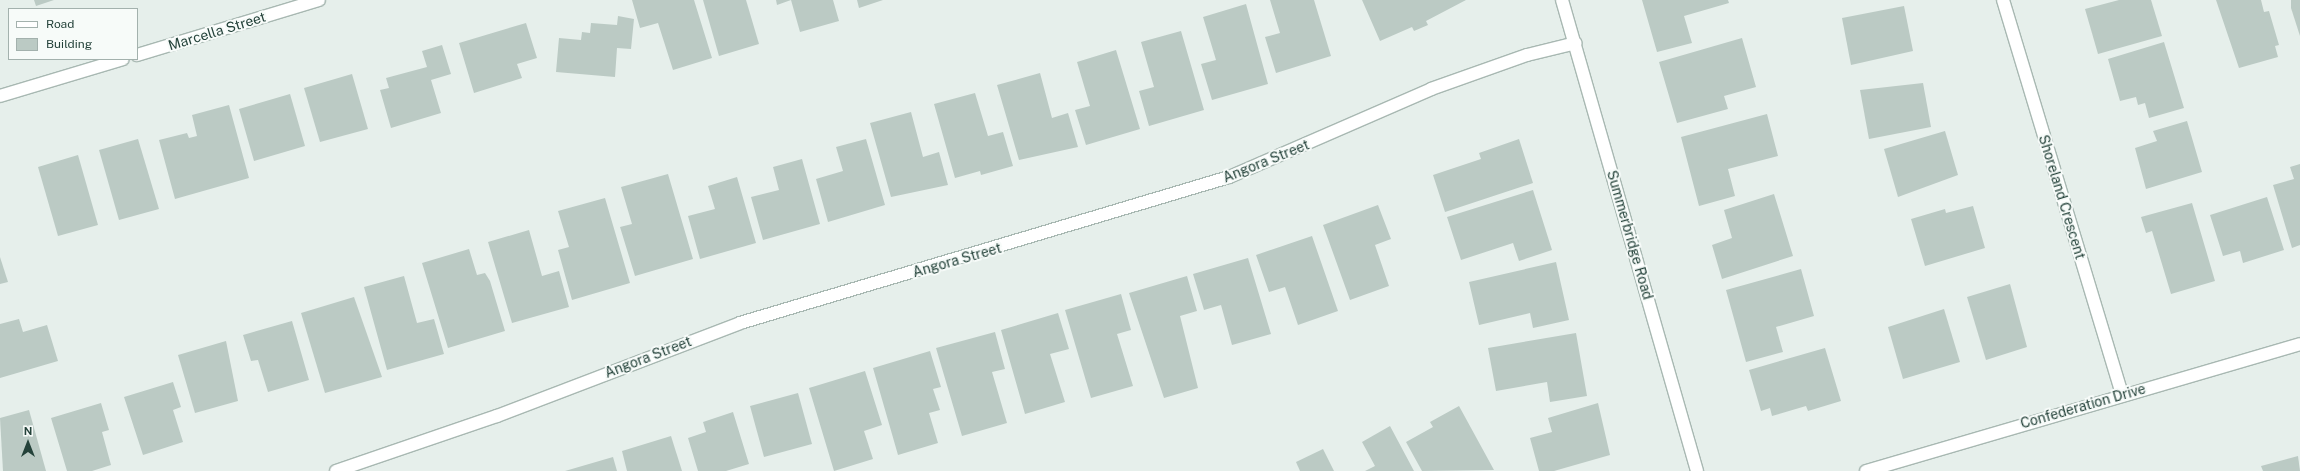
<!DOCTYPE html>
<style>
body{margin:0}
#map{position:relative;width:2300px;height:471px;overflow:hidden;background:#e6efeb;font-family:"Public Sans",sans-serif}
div>[style]{position:absolute}
.building>*{inset:0;background:#bbcac4}
.roads{filter:drop-shadow(1px 0 #a8b8b2) drop-shadow(-1px 0 #a8b8b2) drop-shadow(0 1px #a8b8b2) drop-shadow(0 -1px #a8b8b2)}
.minor>*{height:12px;margin:-6px;padding:0 6px;transform-origin:6px;border-radius:6px;background:#fff}
span{translate:-50% -50%;white-space:nowrap;text-align:center;line-height:1.15;-webkit-text-stroke:4px #f7fbf9;paint-order:stroke}
.street-label{font-size:14px;color:#24423a}
.legend{position:absolute;left:8px;top:8px;width:130px;height:52px;box-sizing:border-box;background:#f7fbf9;border:1px solid #a3b1ad;margin:0;padding:5px 7px;list-style:none;font-size:12px;color:#24423a}
.legend li{display:flex;align-items:center;gap:8px;height:20px}
.legend b{width:20px;border:1px solid #a3b1ad}
.north{position:absolute;left:8px;top:423px;width:40px;height:40px;-webkit-text-stroke:3px #f7fbf9;paint-order:stroke;rotate:0deg;font-size:11px;font-weight:700;line-height:16px;text-align:center;color:#24423a}
.north::after{content:'';display:block;margin:auto;width:14px;height:18px;background:#24423a;clip-path:polygon(50% 0,100% 100%,50% 72%,0 100%)}
</style>
<div id="map">
<div class="building">
<i style="clip-path:polygon(34px 0,54px 0,36px 6px)"></i>
<i style="clip-path:polygon(632px 0,694px 0,712px 58px,673px 70px,658px 23px,640px 28px)"></i>
<i style="clip-path:polygon(703px 0,746px 0,759px 44px,719px 56px)"></i>
<i style="clip-path:polygon(776px 0,833px 0,839px 21px,800px 32px,791px 0,777px 5px)"></i>
<i style="clip-path:polygon(857px 0,883px 0,859px 8px)"></i>
<i style="clip-path:polygon(1270px 0,1314px 0,1331px 56px,1276px 73px,1265px 37px,1280px 33px)"></i>
<i style="clip-path:polygon(1362px 0,1466px 0,1426px 21px,1428px 25px,1414px 31px,1412px 27px,1380px 41px)"></i>
<i style="clip-path:polygon(1642px 0,1728px 0,1729px 3px,1684px 16px,1692px 43px,1657px 52px)"></i>
<i style="clip-path:polygon(2119px 0,2151px 0,2162px 36px,2098px 54px,2085px 9px)"></i>
<i style="clip-path:polygon(2216px 0,2261px 0,2264px 12px,2269px 11px,2279px 45px,2275px 46px,2278px 57px,2239px 68px)"></i>
<i style="clip-path:polygon(2291px 0,2300px 0,2300px 36px,2291px 8px)"></i>
<i style="clip-path:polygon(1246px 4px,1268px 84px,1212px 100px,1201px 64px,1216px 60px,1203px 17px)"></i>
<i style="clip-path:polygon(1904px 6px,1913px 51px,1851px 65px,1842px 18px)"></i>
<i style="clip-path:polygon(618px 16px,634px 19px,631px 49px,617px 48px,615px 77px,556px 72px,559px 38px,581px 40px,582px 32px,590px 33px,591px 23px,617px 25px)"></i>
<i style="clip-path:polygon(526px 23px,537px 58px,517px 64px,522px 78px,474px 93px,459px 43px)"></i>
<i style="clip-path:polygon(1181px 31px,1204px 110px,1149px 126px,1139px 91px,1154px 87px,1141px 42px)"></i>
<i style="clip-path:polygon(1742px 38px,1756px 87px,1724px 96px,1728px 109px,1677px 123px,1659px 62px)"></i>
<i style="clip-path:polygon(2164px 42px,2184px 108px,2149px 118px,2145px 103px,2138px 105px,2136px 97px,2120px 101px,2108px 59px)"></i>
<i style="clip-path:polygon(442px 45px,451px 74px,431px 80px,441px 113px,391px 128px,380px 90px,389px 88px,386px 78px,427px 67px,422px 51px)"></i>
<i style="clip-path:polygon(1116px 50px,1140px 129px,1086px 145px,1075px 110px,1090px 106px,1077px 62px)"></i>
<i style="clip-path:polygon(1040px 73px,1052px 118px,1068px 113px,1078px 147px,1019px 160px,997px 85px)"></i>
<i style="clip-path:polygon(352px 74px,368px 129px,320px 142px,304px 88px)"></i>
<i style="clip-path:polygon(1923px 83px,1931px 127px,1869px 139px,1860px 90px)"></i>
<i style="clip-path:polygon(975px 93px,988px 136px,1003px 132px,1013px 166px,981px 175px,980px 171px,955px 178px,934px 104px)"></i>
<i style="clip-path:polygon(290px 94px,305px 146px,254px 161px,239px 109px)"></i>
<i style="clip-path:polygon(229px 105px,249px 178px,175px 199px,159px 140px,187px 133px,189px 138px,197px 136px,192px 115px)"></i>
<i style="clip-path:polygon(911px 112px,923px 157px,939px 152px,948px 185px,891px 197px,870px 123px)"></i>
<i style="clip-path:polygon(1767px 114px,1778px 156px,1728px 169px,1735px 196px,1699px 206px,1681px 137px)"></i>
<i style="clip-path:polygon(2187px 121px,2202px 172px,2146px 189px,2135px 148px,2157px 141px,2153px 131px)"></i>
<i style="clip-path:polygon(1945px 131px,1958px 175px,1898px 197px,1884px 149px)"></i>
<i style="clip-path:polygon(138px 139px,159px 209px,119px 220px,99px 150px)"></i>
<i style="clip-path:polygon(866px 139px,885px 205px,828px 222px,816px 179px,843px 171px,836px 147px)"></i>
<i style="clip-path:polygon(1519px 139px,1533px 183px,1445px 212px,1433px 175px,1481px 159px,1479px 153px)"></i>
<i style="clip-path:polygon(78px 155px,98px 225px,58px 236px,38px 167px)"></i>
<i style="clip-path:polygon(802px 159px,820px 224px,763px 240px,751px 197px,779px 190px,773px 167px)"></i>
<i style="clip-path:polygon(2300px 164px,2300px 245px,2292px 248px,2273px 185px,2294px 179px,2290px 167px)"></i>
<i style="clip-path:polygon(668px 174px,693px 259px,635px 276px,620px 227px,632px 224px,621px 187px)"></i>
<i style="clip-path:polygon(737px 177px,756px 243px,700px 259px,688px 216px,715px 209px,708px 186px)"></i>
<i style="clip-path:polygon(1533px 190px,1552px 250px,1519px 261px,1513px 243px,1461px 260px,1447px 217px)"></i>
<i style="clip-path:polygon(1774px 194px,1793px 256px,1722px 279px,1712px 245px,1732px 238px,1724px 210px)"></i>
<i style="clip-path:polygon(2267px 197px,2284px 250px,2243px 263px,2240px 251px,2223px 256px,2210px 215px)"></i>
<i style="clip-path:polygon(605px 198px,630px 283px,572px 300px,558px 250px,569px 247px,558px 211px)"></i>
<i style="clip-path:polygon(2192px 203px,2215px 281px,2171px 294px,2152px 231px,2146px 233px,2141px 217px)"></i>
<i style="clip-path:polygon(1378px 205px,1391px 239px,1375px 245px,1389px 286px,1350px 300px,1323px 225px)"></i>
<i style="clip-path:polygon(1973px 206px,1985px 248px,1925px 266px,1911px 219px,1945px 209px,1946px 213px)"></i>
<i style="clip-path:polygon(529px 230px,542px 276px,559px 271px,569px 307px,512px 323px,488px 242px)"></i>
<i style="clip-path:polygon(1312px 236px,1338px 311px,1298px 325px,1285px 287px,1269px 292px,1256px 255px)"></i>
<i style="clip-path:polygon(469px 249px,477px 275px,485px 273px,490px 281px,505px 331px,448px 348px,422px 263px)"></i>
<i style="clip-path:polygon(0 257px,8px 282px,0 284px)"></i>
<i style="clip-path:polygon(1248px 258px,1271px 334px,1232px 345px,1221px 305px,1204px 310px,1193px 274px)"></i>
<i style="clip-path:polygon(1556px 262px,1569px 320px,1533px 328px,1530px 313px,1479px 325px,1469px 282px)"></i>
<i style="clip-path:polygon(1801px 269px,1814px 316px,1776px 327px,1783px 352px,1746px 362px,1726px 290px)"></i>
<i style="clip-path:polygon(404px 276px,417px 323px,434px 319px,444px 354px,387px 370px,364px 287px)"></i>
<i style="clip-path:polygon(1187px 276px,1197px 311px,1180px 316px,1198px 388px,1164px 398px,1129px 293px)"></i>
<i style="clip-path:polygon(2010px 284px,2027px 347px,1986px 360px,1967px 297px)"></i>
<i style="clip-path:polygon(1121px 294px,1131px 330px,1117px 334px,1133px 386px,1091px 398px,1065px 310px)"></i>
<i style="clip-path:polygon(354px 297px,382px 377px,325px 393px,301px 313px)"></i>
<i style="clip-path:polygon(1944px 309px,1960px 362px,1903px 379px,1888px 327px)"></i>
<i style="clip-path:polygon(1058px 313px,1069px 349px,1050px 354px,1065px 402px,1025px 414px,1001px 330px)"></i>
<i style="clip-path:polygon(19px 319px,23px 332px,47px 325px,58px 361px,0 378px,0 324px)"></i>
<i style="clip-path:polygon(292px 321px,309px 380px,268px 392px,258px 360px,251px 361px,243px 335px)"></i>
<i style="clip-path:polygon(995px 332px,1005px 369px,992px 372px,1007px 423px,962px 436px,936px 348px)"></i>
<i style="clip-path:polygon(1576px 333px,1587px 396px,1550px 402px,1547px 382px,1496px 391px,1488px 348px)"></i>
<i style="clip-path:polygon(226px 341px,238px 401px,195px 413px,178px 355px)"></i>
<i style="clip-path:polygon(1825px 348px,1841px 401px,1808px 411px,1806px 406px,1772px 416px,1770px 408px,1761px 411px,1749px 370px)"></i>
<i style="clip-path:polygon(930px 351px,941px 387px,933px 389px,940px 410px,929px 413px,938px 443px,898px 455px,873px 368px)"></i>
<i style="clip-path:polygon(865px 371px,882px 425px,864px 431px,873px 459px,834px 471px,809px 388px)"></i>
<i style="clip-path:polygon(173px 382px,181px 407px,173px 410px,183px 442px,143px 455px,124px 397px)"></i>
<i style="clip-path:polygon(798px 393px,812px 444px,764px 457px,750px 406px)"></i>
<i style="clip-path:polygon(101px 403px,109px 430px,102px 432px,111px 465px,92px 471px,67px 471px,51px 418px)"></i>
<i style="clip-path:polygon(1598px 403px,1610px 455px,1554px 471px,1539px 471px,1530px 438px,1552px 432px,1548px 418px)"></i>
<i style="clip-path:polygon(1459px 406px,1494px 470px,1422px 471px,1406px 442px,1433px 427px,1430px 422px)"></i>
<i style="clip-path:polygon(29px 410px,46px 471px,3px 471px,0 418px)"></i>
<i style="clip-path:polygon(733px 412px,749px 464px,726px 471px,698px 471px,688px 438px,706px 432px,703px 422px)"></i>
<i style="clip-path:polygon(1390px 426px,1414px 471px,1365px 471px,1375px 466px,1362px 442px)"></i>
<i style="clip-path:polygon(671px 436px,682px 471px,627px 471px,622px 451px)"></i>
<i style="clip-path:polygon(1323px 449px,1334px 471px,1300px 471px,1296px 462px)"></i>
<i style="clip-path:polygon(2298px 456px,2300px 471px,2263px 471px,2261px 466px)"></i>
<i style="clip-path:polygon(613px 457px,617px 471px,565px 471px)"></i>
</div>
<div class="roads">
<div class="minor">
<i style="left:1562px;top:0;width:490px;rotate:74deg"></i>
<i style="left:2003px;top:0;width:412px;rotate:73.2deg"></i>
<i style="left:137px;top:55px;width:190px;rotate:-16.8deg"></i>
<i style="left:0;top:96px;width:128px;rotate:-16.7deg"></i>
<i style="left:336px;top:471px;width:170px;rotate:-18.9deg"></i>
<i style="left:497px;top:416px;width:260px;rotate:-20.9deg"></i>
<i style="left:740px;top:323px;width:510px;rotate:-16.62deg"></i>
<i style="left:1229px;top:177px;width:220px;rotate:-23.5deg"></i>
<i style="left:1431px;top:89px;width:102px;rotate:-19.5deg"></i>
<i style="left:1527px;top:55px;width:50px;rotate:-13.8deg"></i>
<i style="left:1866px;top:471px;width:452px;rotate:-16.3deg"></i>
</div>
</div>
<div class="street-label">
<span style="left:217px;top:31px;rotate:-17deg">Marcella Street</span>
<span style="left:1266px;top:161px;rotate:-22deg">Angora Street</span>
<span style="left:2062px;top:197px;rotate:73deg">Shoreland Crescent</span>
<span style="left:1630px;top:235px;rotate:74deg">Summerbridge Road</span>
<span style="left:957px;top:260px;rotate:-16deg">Angora Street</span>
<span style="left:648px;top:357px;rotate:-21deg">Angora Street</span>
<span style="left:2083px;top:406px;rotate:-16deg">Confederation Drive</span>
</div>
<ul class="legend">
<li><b style="height:5px;background:#fff"></b>Road</li>
<li><b style="height:11px;background:#bbcac4"></b>Building</li>
</ul>
<div class="north">N</div>
</div>
